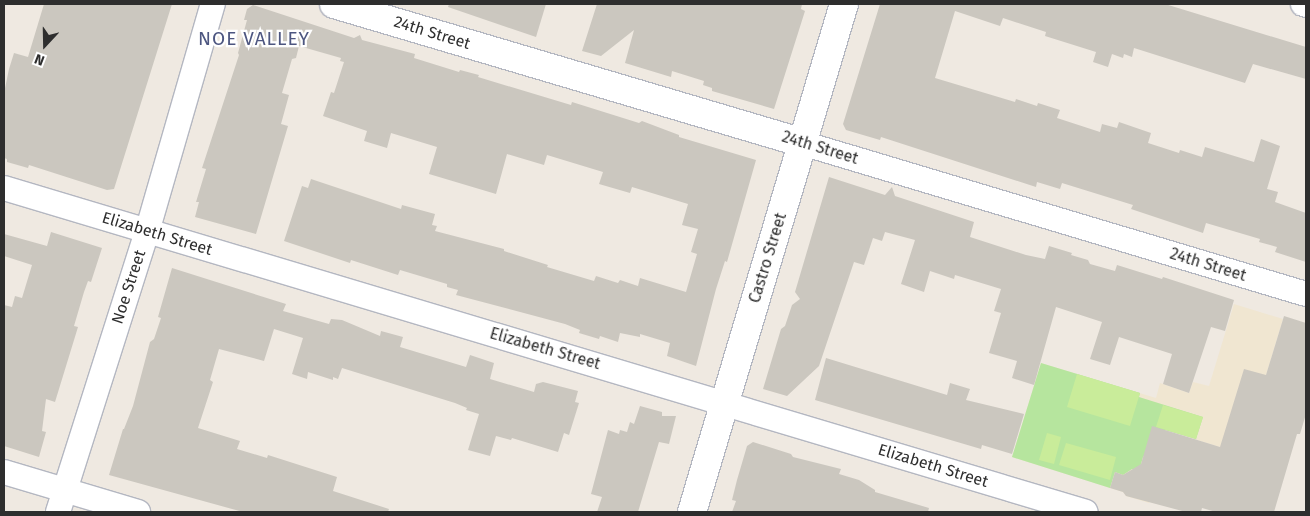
<!DOCTYPE html>
<style>
body{margin:0}
#map{position:relative;width:1310px;height:516px;overflow:hidden;background:#efe9e1;font-family:"Fira Sans",sans-serif}
div>[style]{position:absolute}
.education>*{inset:0;background:#f0e6d1}
.green>*{inset:0;background:#b6e59e}
.pitch>*{inset:0;background:#c9ec9a}
.building>*{inset:0;background:#cbc7bf}
.roads{filter:drop-shadow(1px 0 #b4b7c1) drop-shadow(-1px 0 #b4b7c1) drop-shadow(0 1px #b4b7c1) drop-shadow(0 -1px #b4b7c1)}
.minor>*{height:24px;margin:-12px;padding:0 12px;transform-origin:12px;border-radius:12px;background:#fff}
.tertiary>*{height:28px;margin:-14px;padding:0 14px;transform-origin:14px;border-radius:14px;background:#fff}
span{translate:-50% -50%;white-space:nowrap;text-align:center;line-height:1.15;-webkit-text-stroke:4.5px #fff;paint-order:stroke}
.street-label{font-size:16px;color:#2e2e2e}
.quarter-label{font-size:19px;color:#4d5680;letter-spacing:1px}
.frame{position:absolute;inset:0;border:5px solid #2e2e2e;pointer-events:none}
.north{position:absolute;left:20px;top:20px;width:50px;height:50px;-webkit-text-stroke:4px #fff;paint-order:stroke;rotate:201deg;font-size:14px;font-weight:700;line-height:20px;text-align:center;color:#2e2e2e}
.north::after{content:'';display:block;margin:auto;width:18px;height:22px;background:#2e2e2e;clip-path:polygon(50% 0,100% 100%,50% 72%,0 100%)}
</style>
<div id="map">
<div class="education">
<i style="clip-path:polygon(1234px 304px,1283px 319px,1251px 425px,1220px 447px,1171px 432px,1149px 503px,1126px 496px,1123px 492px,1012px 457px,1041px 363px,1156px 398px,1160px 383px,1189px 393px,1193px 382px,1209px 386px)"></i>
</div>
<div class="green">
<i style="clip-path:polygon(1041px 363px,1140px 393px,1139px 397px,1203px 417px,1196px 439px,1165px 430px,1143px 457px,1139px 471px,1132px 469px,1123px 475px,1115px 472px,1110px 488px,1012px 457px)"></i>
</div>
<div class="pitch">
<i style="clip-path:polygon(1077px 374px,1140px 393px,1130px 426px,1067px 407px)"></i>
<i style="clip-path:polygon(1163px 405px,1203px 417px,1196px 439px,1156px 427px)"></i>
<i style="clip-path:polygon(1047px 433px,1061px 437px,1054px 464px,1039px 460px)"></i>
<i style="clip-path:polygon(1066px 443px,1116px 457px,1110px 480px,1059px 465px)"></i>
</div>
<div class="building">
<i style="clip-path:polygon(44px 4px,172px 4px,114px 189px,107px 190px,29px 165px,28px 168px,7px 162px,7px 159px,4px 158px,4px 93px,9px 69px,14px 53px,28px 57px)"></i>
<i style="clip-path:polygon(449px 4px,546px 4px,536px 37px,448px 7px)"></i>
<i style="clip-path:polygon(597px 4px,802px 4px,801px 9px,805px 11px,774px 109px,712px 91px,712px 88px,703px 85px,704px 81px,672px 71px,671px 77px,625px 63px,634px 30px,601px 56px,582px 51px)"></i>
<i style="clip-path:polygon(880px 4px,1165px 4px,1306px 47px,1306px 79px,1253px 64px,1245px 83px,1134px 48px,1132px 57px,1124px 54px,1123px 58px,1112px 54px,1108px 67px,1093px 62px,1096px 52px,1045px 36px,1046px 32px,1003px 18px,1000px 26px,955px 11px,935px 78px,1015px 102px,1016px 99px,1037px 106px,1038px 103px,1060px 110px,1057px 118px,1100px 132px,1102px 124px,1117px 128px,1119px 122px,1151px 133px,1148px 143px,1179px 153px,1180px 150px,1202px 157px,1205px 147px,1254px 162px,1261px 139px,1280px 146px,1267px 189px,1278px 192px,1275px 202px,1306px 213px,1306px 262px,1275px 252px,1277px 247px,1259px 242px,1260px 239px,1206px 223px,1203px 233px,1131px 209px,1133px 205px,1062px 183px,1060px 189px,1037px 182px,1036px 187px,881px 137px,880px 140px,846px 130px,843px 124px)"></i>
<i style="clip-path:polygon(253px 5px,354px 38px,360px 35px,362px 40px,415px 54px,414px 58px,459px 72px,460px 70px,479px 75px,478px 77px,571px 105px,572px 102px,639px 123px,642px 121px,679px 135px,679px 137px,756px 160px,727px 262px,725px 261px,716px 289px,696px 366px,667px 356px,670px 343px,640px 334px,640px 337px,620px 333px,618px 342px,600px 336px,599px 339px,579px 333px,580px 330px,565px 324px,456px 295px,458px 290px,447px 287px,447px 284px,400px 270px,398px 275px,351px 260px,350px 263px,284px 241px,302px 186px,308px 188px,311px 179px,401px 209px,402px 205px,435px 214px,432px 225px,437px 226px,435px 231px,504px 249px,504px 251px,548px 265px,547px 267px,594px 281px,596px 276px,618px 283px,620px 280px,638px 286px,640px 278px,686px 292px,697px 254px,691px 252px,698px 229px,682px 225px,688px 204px,632px 187px,630px 193px,599px 184px,603px 172px,547px 155px,544px 165px,507px 154px,496px 194px,429px 174px,437px 147px,391px 133px,387px 148px,364px 141px,367px 131px,323px 116px,331px 92px,334px 93px,344px 62px,340px 61px,341px 58px,299px 46px,296px 58px,292px 59px,282px 93px,289px 95px,281px 124px,288px 126px,256px 234px,195px 217px,199px 202px,196px 202px,206px 169px,202px 168px,239px 55px,238px 53px,247px 20px,244px 20px,247px 9px)"></i>
<i style="clip-path:polygon(829px 177px,885px 195px,892px 187px,895px 196px,974px 222px,970px 237px,1026px 255px,1045px 259px,1049px 246px,1072px 253px,1071px 255px,1088px 260px,1090px 264px,1115px 271px,1117px 265px,1162px 279px,1163px 277px,1234px 300px,1225px 331px,1211px 327px,1189px 393px,1163px 384px,1172px 354px,1119px 337px,1110px 365px,1090px 359px,1102px 322px,1056px 307px,1034px 385px,1012px 378px,1017px 361px,989px 353px,1001px 313px,994px 311px,1001px 289px,955px 275px,954px 279px,930px 271px,924px 292px,901px 284px,915px 240px,885px 232px,882px 241px,873px 238px,864px 265px,854px 262px,819px 366px,787px 396px,763px 389px,781px 329px,785px 326px,792px 305px,800px 299px,795px 292px)"></i>
<i style="clip-path:polygon(51px 232px,102px 248px,91px 282px,88px 281px,84px 292px,74px 326px,78px 327px,55px 402px,46px 399px,42px 431px,46px 432px,39px 457px,4px 446px,4px 305px,12px 307px,15px 296px,22px 298px,32px 265px,4px 256px,4px 234px,47px 246px)"></i>
<i style="clip-path:polygon(172px 268px,286px 304px,283px 311px,329px 324px,331px 319px,342px 320px,380px 336px,381px 331px,403px 337px,400px 347px,466px 367px,470px 355px,494px 363px,490px 379px,534px 392px,536px 384px,543px 382px,578px 391px,575px 402px,579px 403px,569px 435px,564px 433px,558px 452px,512px 438px,511px 440px,496px 436px,490px 456px,468px 450px,479px 414px,466px 410px,467px 408px,455px 403px,342px 368px,338px 379px,333px 377px,333px 380px,308px 372px,307px 379px,292px 374px,303px 338px,274px 329px,264px 361px,219px 349px,210px 380px,213px 382px,198px 428px,240px 441px,237px 449px,267px 458px,268px 455px,337px 477px,333px 491px,389px 509px,388px 512px,243px 512px,109px 475px,123px 429px,124px 429px,133px 406px,150px 342px,154px 339px,161px 318px,158px 317px)"></i>
<i style="clip-path:polygon(1284px 316px,1306px 323px,1306px 414px,1300px 434px,1297px 434px,1274px 512px,1216px 512px,1202px 508px,1201px 512px,1186px 512px,1126px 496px,1123px 492px,1110px 488px,1115px 472px,1123px 475px,1141px 464px,1152px 426px,1220px 447px,1244px 369px,1266px 375px)"></i>
<i style="clip-path:polygon(826px 358px,947px 395px,950px 383px,970px 389px,966px 400px,1024px 414px,1012px 454px,982px 445px,981px 449px,815px 400px)"></i>
<i style="clip-path:polygon(640px 406px,662px 412px,662px 416px,676px 416px,669px 444px,659px 442px,638px 512px,597px 512px,602px 497px,591px 494px,608px 430px,619px 434px,620px 430px,627px 432px,630px 422px,634px 424px)"></i>
<i style="clip-path:polygon(753px 442px,791px 454px,793px 457px,841px 469px,839px 474px,859px 480px,875px 490px,875px 492px,929px 508px,928px 512px,732px 512px,736px 501px,732px 500px,737px 480px,747px 446px)"></i>
</div>
<div class="roads">
<div class="minor">
<i style="left:1303px;top:4px;width:3px;rotate:18deg"></i>
<i style="left:802px;top:143px;width:526px;rotate:16.68deg"></i>
<i style="left:4px;top:188px;width:1129px;rotate:16.67deg"></i>
<i style="left:4px;top:472px;width:140px;rotate:16.6deg"></i>
<i style="left:58px;top:512px;width:294px;rotate:-72.4deg"></i>
<i style="left:147px;top:232px;width:237px;rotate:-73.9deg"></i>
</div>
<div class="tertiary">
<i style="left:334px;top:4px;width:488px;rotate:16.5deg"></i>
<i style="left:692px;top:512px;width:530px;rotate:-73.34deg"></i>
</div>
</div>
<div class="street-label">
<span style="left:432px;top:33px;rotate:17deg">24th Street</span>
<span style="left:820px;top:148px;rotate:17deg">24th Street</span>
<span style="left:157px;top:234px;rotate:17deg">Elizabeth Street</span>
<span style="left:768px;top:258px;rotate:-73deg">Castro Street</span>
<span style="left:1208px;top:265px;rotate:17deg">24th Street</span>
<span style="left:129px;top:287px;rotate:-72deg">Noe Street</span>
<span style="left:545px;top:349px;rotate:16deg">Elizabeth Street</span>
<span style="left:933px;top:466px;rotate:17deg">Elizabeth Street</span>
</div>
<div class="quarter-label">
<span style="left:254px;top:39px">NOE VALLEY</span>
</div>
<div class="frame"></div>
<div class="north">N</div>
</div>
